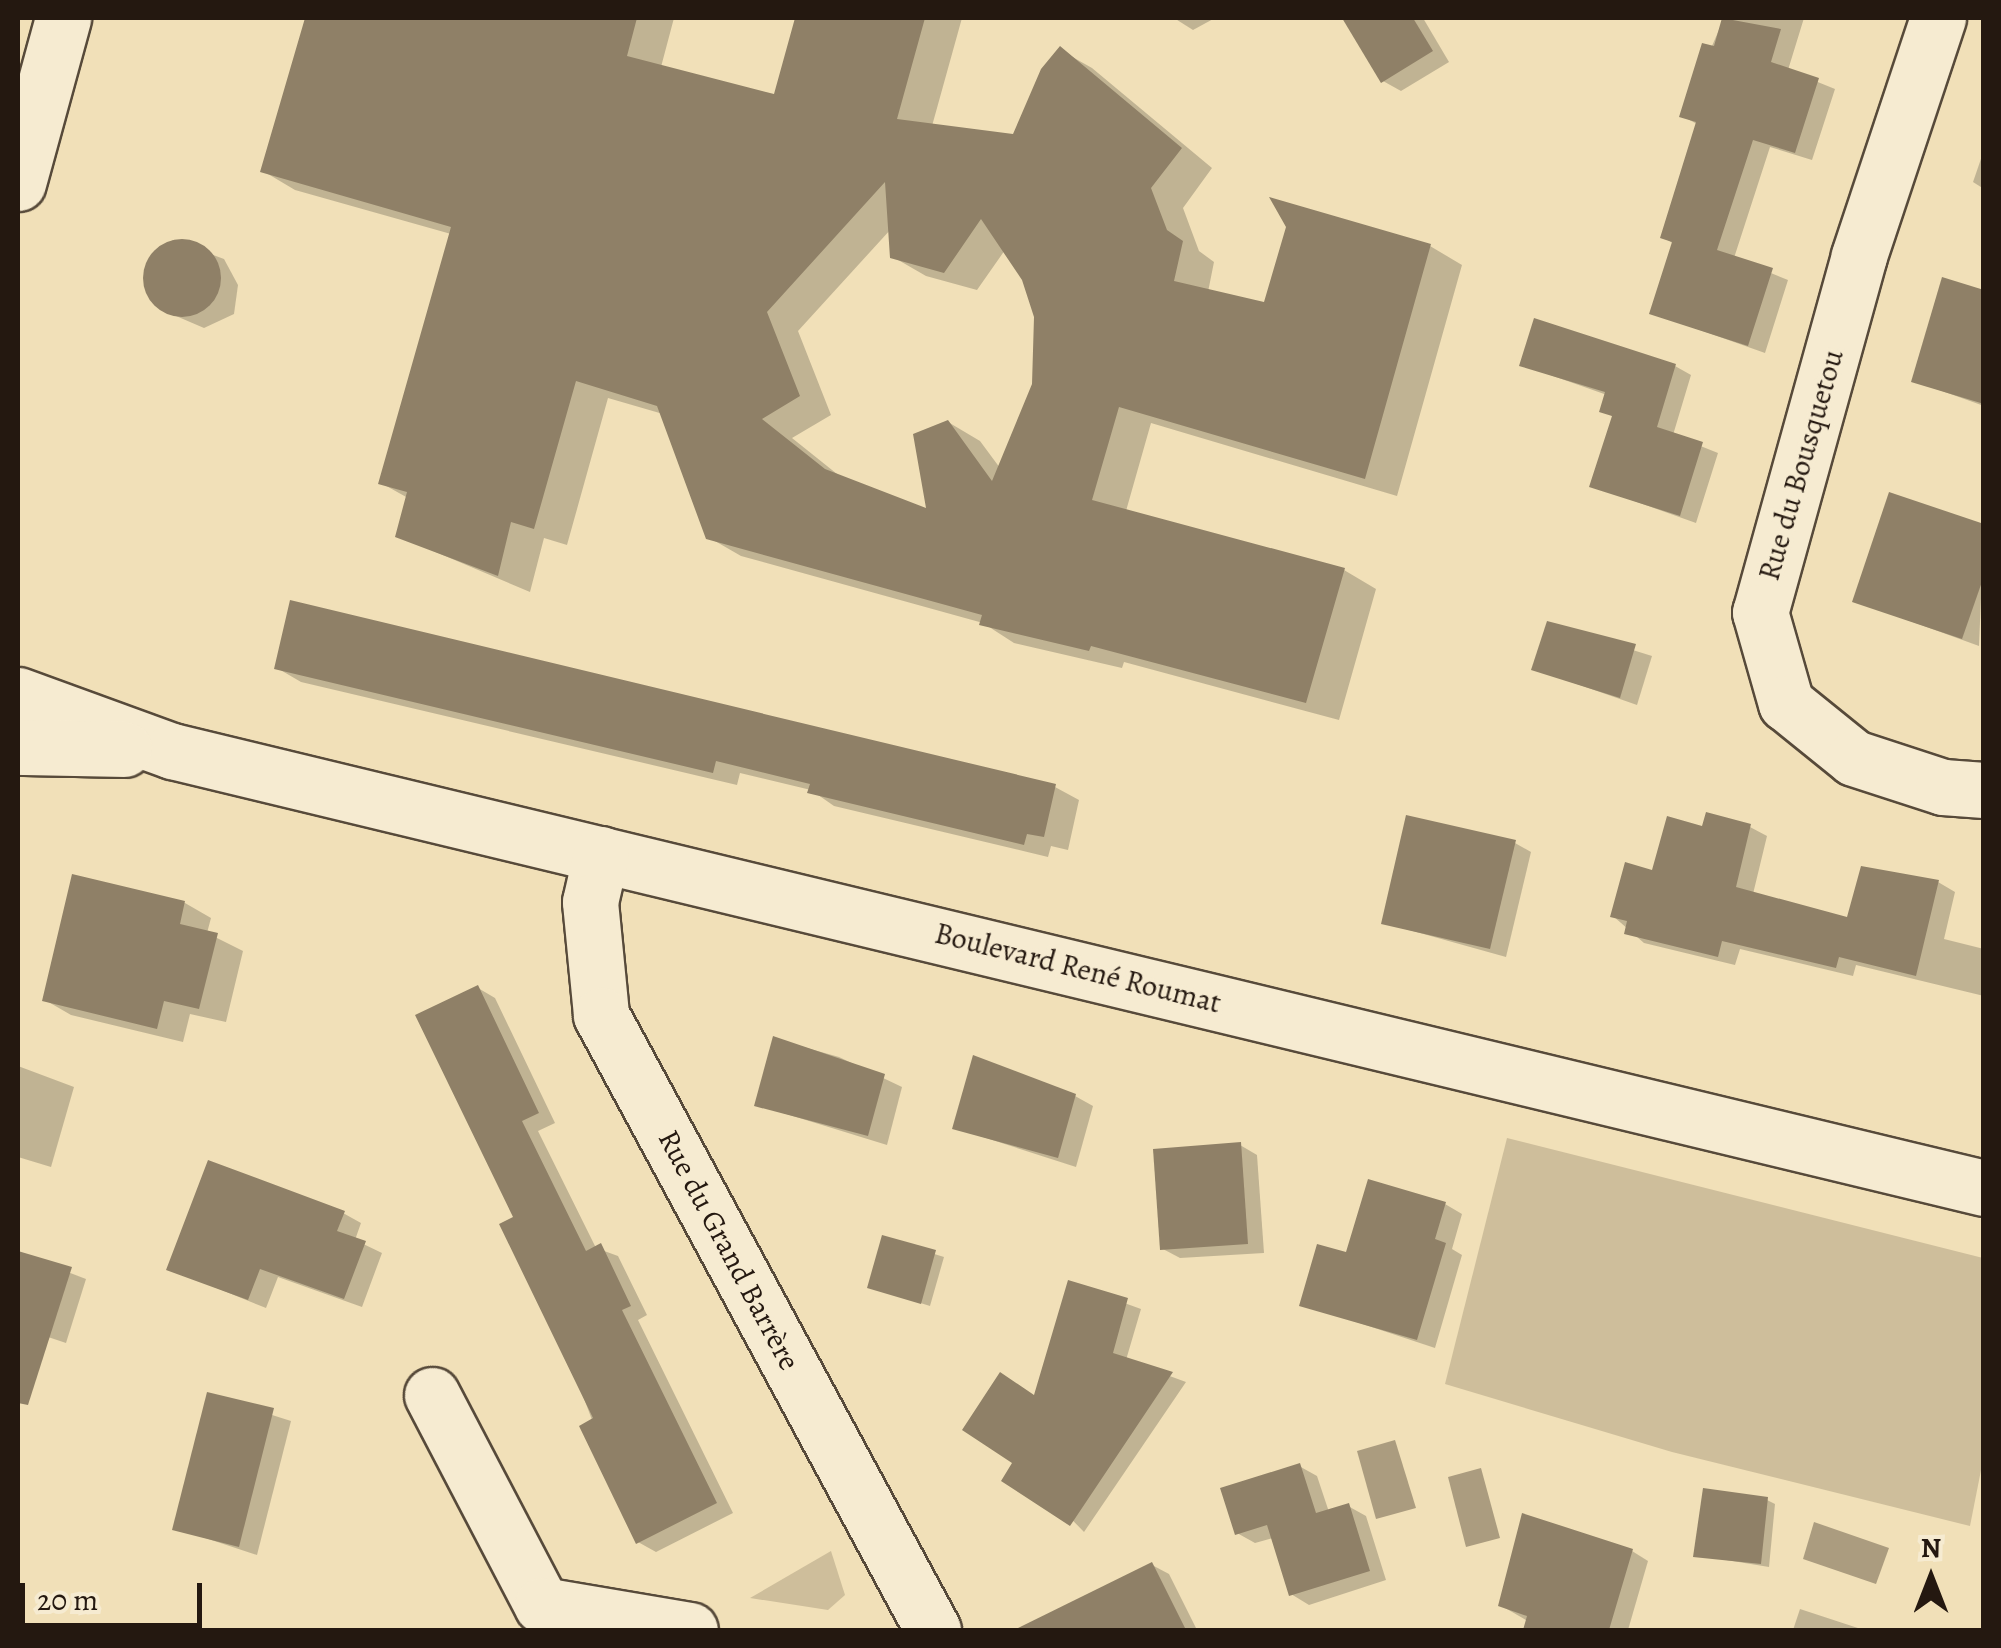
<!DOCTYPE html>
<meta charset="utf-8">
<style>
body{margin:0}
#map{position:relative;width:2001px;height:1648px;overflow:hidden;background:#f1e0b8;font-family:Alegreya,serif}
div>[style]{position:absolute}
.green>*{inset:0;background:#cebe9b}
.water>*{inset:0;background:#ab9c7f}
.shadow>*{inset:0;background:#0003}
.building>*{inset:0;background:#8f8067}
.round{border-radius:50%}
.roads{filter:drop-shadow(2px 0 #574a3a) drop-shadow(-2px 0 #574a3a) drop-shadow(0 2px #574a3a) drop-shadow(0 -2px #574a3a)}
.minor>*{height:55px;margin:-27.5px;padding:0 27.5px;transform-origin:27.5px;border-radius:27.5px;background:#f6ebd1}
span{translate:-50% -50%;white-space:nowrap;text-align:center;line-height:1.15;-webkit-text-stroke:8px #f6ebd1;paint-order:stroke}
.street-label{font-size:30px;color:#241810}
.frame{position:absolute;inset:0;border:20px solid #241810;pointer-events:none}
.north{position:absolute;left:1881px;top:1528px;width:100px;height:100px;-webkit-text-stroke:8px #f6ebd1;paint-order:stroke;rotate:0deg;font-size:28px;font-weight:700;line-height:40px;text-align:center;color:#241810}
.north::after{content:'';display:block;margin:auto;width:35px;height:45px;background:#241810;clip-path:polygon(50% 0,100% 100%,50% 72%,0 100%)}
.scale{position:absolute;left:20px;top:1583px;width:182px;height:45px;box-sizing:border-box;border:5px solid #241810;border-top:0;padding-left:12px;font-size:30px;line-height:35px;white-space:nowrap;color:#241810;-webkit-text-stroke:8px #f6ebd1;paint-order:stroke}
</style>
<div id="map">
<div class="green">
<i style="clip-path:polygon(1507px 1138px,1983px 1258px,1983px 1460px,1970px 1526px,1672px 1452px,1445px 1384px)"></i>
<i style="clip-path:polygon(831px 1551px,845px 1595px,828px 1610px,750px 1598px)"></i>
</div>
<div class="water">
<i style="clip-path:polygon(1395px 1440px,1416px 1508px,1376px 1519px,1357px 1451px)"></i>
<i style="clip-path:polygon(1481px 1468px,1500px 1538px,1466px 1547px,1448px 1477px)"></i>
<i style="clip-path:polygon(1814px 1522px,1889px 1548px,1876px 1584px,1803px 1559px)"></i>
</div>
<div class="shadow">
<i style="clip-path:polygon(evenodd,307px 18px,674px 18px,661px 67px,776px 97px,798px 18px,962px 18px,932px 126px,1014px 136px,1060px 50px,1092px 68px,1212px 168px,1183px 208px,1199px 251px,1214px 262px,1208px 292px,1266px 305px,1430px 246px,1462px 265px,1397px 496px,1151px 423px,1126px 511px,1344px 570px,1376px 589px,1339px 720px,1124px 662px,1122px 668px,1014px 643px,983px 623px,741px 556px,708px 537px,663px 414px,608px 398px,567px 545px,544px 538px,530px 592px,398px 536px,408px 498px,381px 483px,451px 234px,295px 190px,263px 171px,307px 18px,891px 229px,893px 257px,926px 276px,977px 290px,1005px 250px,1025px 279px,1037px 316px,1034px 385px,1000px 468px,980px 441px,948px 422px,929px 512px,842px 478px,792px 438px,831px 415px,798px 331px,891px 229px)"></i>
<i style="clip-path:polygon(1174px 18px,1215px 18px,1193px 30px)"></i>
<i style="clip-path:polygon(1345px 18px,1423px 18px,1449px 62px,1401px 91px,1383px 81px)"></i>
<i style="clip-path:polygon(1724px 18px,1804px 18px,1788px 70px,1835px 89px,1812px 160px,1770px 147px,1734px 258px,1788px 280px,1765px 353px,1652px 313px,1674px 244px,1663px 237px,1697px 124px,1682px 116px)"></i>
<i style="clip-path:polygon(1984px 150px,1984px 189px,1973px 182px)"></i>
<i style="clip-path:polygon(173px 240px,224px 259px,238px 285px,234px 314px,204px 328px,162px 310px,144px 284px,151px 254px)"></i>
<i style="clip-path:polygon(1984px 293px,1984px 406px,1914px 381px)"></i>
<i style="clip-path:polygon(1522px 365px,1675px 366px,1691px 375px,1673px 435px,1718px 453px,1696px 523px,1592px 486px,1614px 417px,1602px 410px,1607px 395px)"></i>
<i style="clip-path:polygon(1984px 527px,1979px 646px,1855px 601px)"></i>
<i style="clip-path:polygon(1549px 624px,1652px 656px,1637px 705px,1534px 669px)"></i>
<i style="clip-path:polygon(277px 668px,1055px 787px,1079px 800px,1068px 850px,1051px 846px,1048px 857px,834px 806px,811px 790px,740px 773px,737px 785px,301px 682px)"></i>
<i style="clip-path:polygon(1750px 827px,1767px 836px,1753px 894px,1849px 920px,1938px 882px,1955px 892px,1944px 939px,1984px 949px,1984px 996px,1856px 965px,1853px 976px,1740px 949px,1735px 965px,1644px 943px,1613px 916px,1704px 829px)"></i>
<i style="clip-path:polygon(1515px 843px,1531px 852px,1506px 957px,1384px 923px)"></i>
<i style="clip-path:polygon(74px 877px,185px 903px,211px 918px,207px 933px,243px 951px,226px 1022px,190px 1014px,183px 1042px,71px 1015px,45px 1000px)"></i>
<i style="clip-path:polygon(478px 988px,495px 998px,555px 1123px,538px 1131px,596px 1248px,618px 1256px,647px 1315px,638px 1320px,733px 1513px,656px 1552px,638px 1542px,516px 1218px)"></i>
<i style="clip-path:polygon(775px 1039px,839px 1057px,902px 1087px,887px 1145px,757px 1105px)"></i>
<i style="clip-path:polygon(18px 1066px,74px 1087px,51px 1167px,18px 1157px)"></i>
<i style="clip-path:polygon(1075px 1096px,1093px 1106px,1076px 1167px,955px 1128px)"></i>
<i style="clip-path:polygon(1240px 1145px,1257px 1155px,1264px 1253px,1180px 1258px,1163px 1249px)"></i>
<i style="clip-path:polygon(1445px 1204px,1462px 1214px,1452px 1249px,1462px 1255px,1435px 1348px,1302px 1304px,1348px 1255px)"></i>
<i style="clip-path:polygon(343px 1213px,361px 1223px,355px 1240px,382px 1253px,362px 1307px,278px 1277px,266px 1308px,170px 1269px)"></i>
<i style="clip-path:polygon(883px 1238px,944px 1257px,930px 1306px,870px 1287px)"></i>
<i style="clip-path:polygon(18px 1253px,86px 1279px,66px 1343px,18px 1327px)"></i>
<i style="clip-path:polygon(1069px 1283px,1141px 1309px,1126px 1360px,1186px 1382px,1084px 1532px,1016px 1462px)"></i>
<i style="clip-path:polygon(209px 1395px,291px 1421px,257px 1555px,175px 1528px)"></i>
<i style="clip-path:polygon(1299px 1466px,1317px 1476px,1329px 1512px,1348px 1506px,1366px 1516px,1386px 1580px,1309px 1605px,1291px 1594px,1273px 1538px,1255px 1543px,1237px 1533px)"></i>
<i style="clip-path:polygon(1767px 1500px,1775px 1504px,1769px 1567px,1696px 1555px)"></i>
<i style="clip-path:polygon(1632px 1551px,1648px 1561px,1628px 1630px,1543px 1630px,1500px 1605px)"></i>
<i style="clip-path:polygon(1152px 1565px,1169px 1574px,1197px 1630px,1091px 1630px,1076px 1602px)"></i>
<i style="clip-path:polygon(1800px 1609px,1864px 1630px,1866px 1630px,1793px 1630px)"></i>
</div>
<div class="building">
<i style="clip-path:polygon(evenodd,305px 18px,637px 18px,627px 56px,774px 94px,795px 18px,925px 18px,897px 119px,1013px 134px,1041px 69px,1060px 46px,1182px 148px,1151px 188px,1167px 230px,1183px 241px,1174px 281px,1264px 302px,1286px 227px,1269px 197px,1431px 244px,1365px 479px,1119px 407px,1092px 500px,1345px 568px,1306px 703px,1091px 646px,1089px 651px,979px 625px,982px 615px,706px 539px,657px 406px,576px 381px,534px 529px,511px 522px,498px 576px,395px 537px,407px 492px,378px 484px,451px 227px,260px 172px,305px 18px,885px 182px,890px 258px,944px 273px,981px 219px,1022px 280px,1034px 317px,1032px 384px,992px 481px,948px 420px,913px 434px,926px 508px,825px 469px,762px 419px,800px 396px,767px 312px,885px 182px)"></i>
<i style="clip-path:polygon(1342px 18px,1413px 18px,1433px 51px,1381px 83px)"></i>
<i style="clip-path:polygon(1722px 18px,1781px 29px,1771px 62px,1819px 78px,1795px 153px,1753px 140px,1717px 250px,1773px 268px,1748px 346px,1649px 314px,1672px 242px,1660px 238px,1696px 122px,1679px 117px,1702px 43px,1714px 46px)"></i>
<i class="round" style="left:143px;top:239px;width:78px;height:78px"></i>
<i style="clip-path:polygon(1942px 277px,1984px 290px,1984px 404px,1911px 382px)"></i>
<i style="clip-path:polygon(1534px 318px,1676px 364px,1657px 427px,1703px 442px,1680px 516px,1589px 487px,1612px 416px,1599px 412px,1605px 392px,1519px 366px)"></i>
<i style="clip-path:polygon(1889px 492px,1984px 524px,1984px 576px,1962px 639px,1852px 602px)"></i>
<i style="clip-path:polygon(290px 600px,1056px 784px,1044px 837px,1027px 834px,1024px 845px,807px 793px,810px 784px,716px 761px,713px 773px,274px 669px)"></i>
<i style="clip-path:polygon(1547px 621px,1636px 644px,1620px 698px,1531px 670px)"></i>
<i style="clip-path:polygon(1706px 812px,1751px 824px,1736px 887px,1847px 917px,1861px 866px,1939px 880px,1916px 976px,1839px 957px,1836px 968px,1722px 941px,1718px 957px,1624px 934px,1627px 921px,1610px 917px,1625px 862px,1652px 870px,1667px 816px,1702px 826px)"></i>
<i style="clip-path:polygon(1406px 815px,1516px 840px,1490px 949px,1381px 924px)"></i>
<i style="clip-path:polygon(72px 874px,185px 901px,180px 924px,218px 933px,199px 1009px,164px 1001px,157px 1029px,42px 1001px)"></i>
<i style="clip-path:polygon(478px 985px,539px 1113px,522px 1121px,586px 1251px,601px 1243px,631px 1306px,622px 1310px,717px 1503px,636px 1544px,579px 1426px,593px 1418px,499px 1224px,513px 1217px,415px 1015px)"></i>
<i style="clip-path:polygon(773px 1036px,885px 1074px,868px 1136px,754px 1106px)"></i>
<i style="clip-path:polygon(973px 1055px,1076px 1094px,1058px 1158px,952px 1129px)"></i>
<i style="clip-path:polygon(1241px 1142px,1248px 1244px,1160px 1250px,1153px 1149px)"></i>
<i style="clip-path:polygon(208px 1160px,345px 1211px,337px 1231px,366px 1241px,344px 1299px,260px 1269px,248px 1300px,166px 1270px)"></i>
<i style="clip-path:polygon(1368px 1179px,1446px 1202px,1435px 1239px,1446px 1243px,1417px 1340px,1299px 1306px,1317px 1244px,1346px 1252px)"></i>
<i style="clip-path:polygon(882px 1235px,936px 1250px,921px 1304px,867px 1288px)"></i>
<i style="clip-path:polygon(18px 1251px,72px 1267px,28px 1405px,18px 1403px)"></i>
<i style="clip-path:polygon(1068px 1280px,1128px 1298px,1113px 1353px,1173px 1372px,1070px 1526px,1001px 1481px,1012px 1463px,962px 1430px,1000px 1372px,1034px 1395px)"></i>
<i style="clip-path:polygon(207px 1392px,274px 1408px,239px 1547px,172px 1530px)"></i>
<i style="clip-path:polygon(1300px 1463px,1316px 1513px,1349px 1503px,1370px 1571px,1289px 1596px,1267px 1525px,1235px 1535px,1220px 1488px)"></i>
<i style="clip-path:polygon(1703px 1488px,1768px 1497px,1761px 1564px,1693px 1557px)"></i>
<i style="clip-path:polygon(1522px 1513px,1633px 1549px,1609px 1630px,1523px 1630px,1527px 1616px,1498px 1606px)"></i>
<i style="clip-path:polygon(1152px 1562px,1186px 1630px,1014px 1630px)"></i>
</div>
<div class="roads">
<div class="minor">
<i style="left:1938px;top:18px;width:251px;rotate:108.4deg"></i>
<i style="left:1859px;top:256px;width:370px;rotate:105.5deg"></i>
<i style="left:1760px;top:612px;width:95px;rotate:74.1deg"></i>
<i style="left:1786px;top:703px;width:87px;rotate:39deg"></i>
<i style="left:1854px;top:758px;width:94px;rotate:18deg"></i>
<i style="left:1943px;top:787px;width:41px;rotate:4.2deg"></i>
<i style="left:18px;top:183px;width:171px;rotate:-74.7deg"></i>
<i style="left:18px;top:695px;width:164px;rotate:20deg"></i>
<i style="left:172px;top:751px;width:1864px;rotate:13.56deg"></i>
<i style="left:18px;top:747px;width:106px;rotate:1.1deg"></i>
<i style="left:601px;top:854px;width:49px;rotate:102.9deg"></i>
<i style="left:590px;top:902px;width:114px;rotate:84.4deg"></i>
<i style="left:601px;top:1015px;width:699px;rotate:61.64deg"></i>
<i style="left:432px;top:1395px;width:237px;rotate:62.4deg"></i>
<i style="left:542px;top:1605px;width:150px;rotate:9.6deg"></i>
</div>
</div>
<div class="street-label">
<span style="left:1801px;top:465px;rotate:-74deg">Rue du Bousquetou</span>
<span style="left:1078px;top:968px;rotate:14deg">Boulevard René Roumat</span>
<span style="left:729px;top:1250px;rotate:62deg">Rue du Grand Barrère</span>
</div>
<div class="frame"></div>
<div class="north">N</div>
<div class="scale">20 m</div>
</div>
